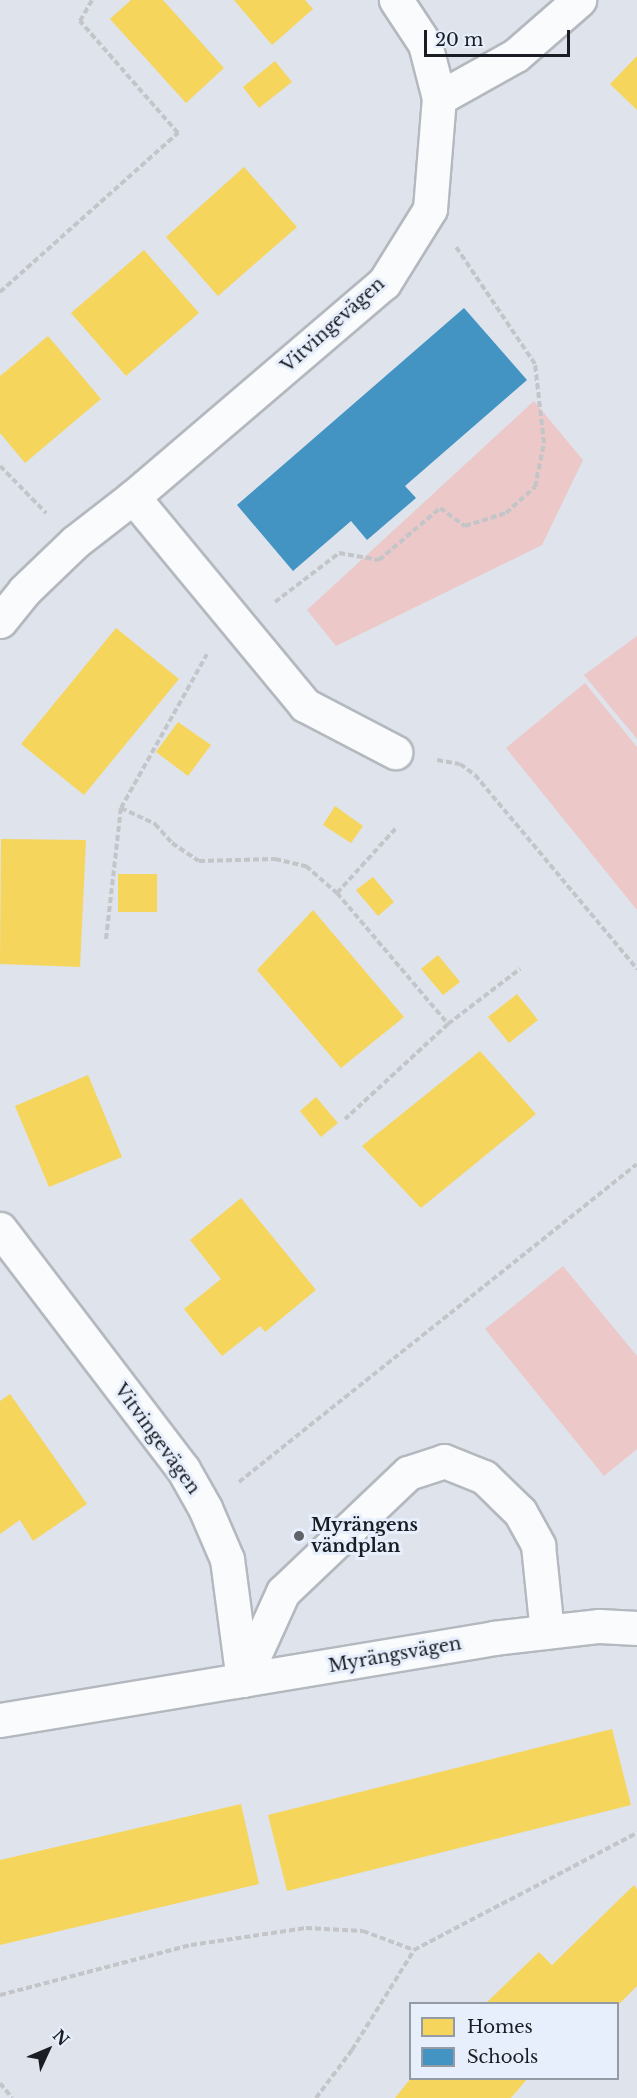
<!DOCTYPE html>
<meta charset="utf-8">
<style>
body{margin:0}
#map{position:relative;width:637px;height:2098px;overflow:hidden;background:#dee3ec;font-family:"Libre Baskerville",serif}
div>[style]{position:absolute}
.green>*{inset:0;background:#ecc8c8}
.homes>*{inset:0;background:#f6d55c}
.schools>*{inset:0;background:#4393c3}
.path>*{height:4px;margin-top:-2px;transform-origin:0;background:repeating-linear-gradient(90deg,#c3c5c8 0 6px,transparent 0 9px)}
.roads{filter:drop-shadow(2px 0 #b4b8bf) drop-shadow(-2px 0 #b4b8bf) drop-shadow(0 2px #b4b8bf) drop-shadow(0 -2px #b4b8bf)}
.minor>*{height:33px;margin:-16.5px;padding:0 16.5px;transform-origin:16.5px;border-radius:16.5px;background:#fafbfc}
.dots>*{width:16px;height:16px;translate:-50% -50%;box-sizing:border-box;border:3px solid #e7effc;border-radius:50%}
span{translate:-50% -50%;white-space:nowrap;text-align:center;line-height:1.15;-webkit-text-stroke:6px #e7effc;paint-order:stroke}
.street-label{font-size:18px;color:#1a1d23}
.poi-label{font-size:18px;color:#1a1d23;font-weight:700}
.left{translate:0 -50%;text-align:left}
.legend{position:absolute;left:409px;top:2002px;width:210px;height:78px;box-sizing:border-box;background:#e7effc;border:2px solid #959ba5;margin:0;padding:8px 10px;list-style:none;font-size:18px;color:#1a1d23}
.legend li{display:flex;align-items:center;gap:12px;height:30px}
.legend b{width:30px;border:2px solid #959ba5}
.north{position:absolute;left:18px;top:2020px;width:60px;height:60px;-webkit-text-stroke:4px #e7effc;paint-order:stroke;rotate:46deg;font-size:16px;font-weight:700;line-height:24px;text-align:center;color:#1a1d23}
.north::after{content:'';display:block;margin:auto;width:21px;height:27px;background:#1a1d23;clip-path:polygon(50% 0,100% 100%,50% 72%,0 100%)}
.scale{position:absolute;left:424px;top:30px;width:146px;height:27px;box-sizing:border-box;border:3px solid #1a1d23;border-top:0;padding-left:8px;font-size:18px;line-height:21px;white-space:nowrap;color:#1a1d23;-webkit-text-stroke:4px #e7effc;paint-order:stroke}
</style>
<div id="map">
<div class="green">
<i style="clip-path:polygon(534px 401px,583px 460px,542px 545px,336px 646px,307px 610px)"></i>
<i style="clip-path:polygon(637px 636px,637px 739px,584px 675px)"></i>
<i style="clip-path:polygon(585px 683px,637px 747px,637px 910px,506px 748px)"></i>
<i style="clip-path:polygon(563px 1266px,637px 1356px,637px 1449px,604px 1476px,485px 1329px)"></i>
</div>
<div class="homes">
<i style="clip-path:polygon(131px 0,163px 0,224px 68px,186px 103px,110px 19px)"></i>
<i style="clip-path:polygon(234px 0,305px 0,313px 9px,272px 45px)"></i>
<i style="clip-path:polygon(637px 56px,637px 110px,610px 84px)"></i>
<i style="clip-path:polygon(275px 61px,292px 82px,259px 108px,243px 87px)"></i>
<i style="clip-path:polygon(244px 167px,297px 227px,218px 296px,166px 237px)"></i>
<i style="clip-path:polygon(144px 250px,199px 313px,126px 376px,71px 313px)"></i>
<i style="clip-path:polygon(48px 336px,101px 399px,25px 463px,0 433px,0 376px)"></i>
<i style="clip-path:polygon(116px 628px,179px 679px,84px 795px,21px 744px)"></i>
<i style="clip-path:polygon(178px 722px,211px 745px,188px 776px,156px 752px)"></i>
<i style="clip-path:polygon(335px 806px,363px 826px,351px 843px,323px 825px)"></i>
<i style="clip-path:polygon(1px 839px,86px 840px,80px 967px,0 964px)"></i>
<i style="clip-path:polygon(118px 874px,157px 874px,157px 912px,118px 912px)"></i>
<i style="clip-path:polygon(373px 877px,394px 902px,378px 916px,356px 890px)"></i>
<i style="clip-path:polygon(313px 910px,404px 1017px,341px 1068px,257px 970px)"></i>
<i style="clip-path:polygon(438px 955px,460px 982px,443px 995px,421px 969px)"></i>
<i style="clip-path:polygon(517px 994px,538px 1020px,509px 1043px,488px 1017px)"></i>
<i style="clip-path:polygon(480px 1051px,536px 1114px,421px 1208px,362px 1146px)"></i>
<i style="clip-path:polygon(88px 1075px,122px 1157px,49px 1187px,15px 1106px)"></i>
<i style="clip-path:polygon(316px 1097px,338px 1123px,321px 1137px,300px 1111px)"></i>
<i style="clip-path:polygon(241px 1198px,316px 1290px,265px 1332px,260px 1326px,222px 1356px,184px 1309px,221px 1279px,190px 1240px)"></i>
<i style="clip-path:polygon(10px 1394px,87px 1504px,33px 1541px,20px 1520px,0 1534px,0 1401px)"></i>
<i style="clip-path:polygon(612px 1729px,631px 1805px,287px 1891px,268px 1815px)"></i>
<i style="clip-path:polygon(241px 1804px,259px 1884px,0 1945px,0 1860px)"></i>
<i style="clip-path:polygon(634px 1885px,637px 1889px,637px 1986px,619px 2004px,487px 2002px,539px 1952px,552px 1965px)"></i>
<i style="clip-path:polygon(411px 2078px,528px 2078px,511px 2098px,395px 2098px)"></i>
</div>
<div class="schools">
<i style="clip-path:polygon(464px 308px,527px 380px,405px 486px,416px 498px,367px 540px,351px 521px,293px 571px,237px 505px)"></i>
</div>
<div class="path">
<i style="left:0;top:292px;width:239px;rotate:-41.8deg"></i>
<i style="left:178px;top:133px;width:149px;rotate:-131.2deg"></i>
<i style="left:80px;top:21px;width:24px;rotate:-60deg"></i>
<i style="left:0;top:466px;width:66px;rotate:45.6deg"></i>
<i style="left:275px;top:602px;width:81px;rotate:-37.4deg"></i>
<i style="left:339px;top:553px;width:41px;rotate:9.9deg"></i>
<i style="left:379px;top:560px;width:80px;rotate:-40.4deg"></i>
<i style="left:440px;top:508px;width:31px;rotate:36deg"></i>
<i style="left:465px;top:526px;width:43px;rotate:-17.6deg"></i>
<i style="left:506px;top:513px;width:39px;rotate:-42deg"></i>
<i style="left:535px;top:487px;width:45px;rotate:-78.4deg"></i>
<i style="left:544px;top:443px;width:80px;rotate:-96.5deg"></i>
<i style="left:535px;top:364px;width:141px;rotate:-124deg"></i>
<i style="left:437px;top:760px;width:23px;rotate:10deg"></i>
<i style="left:460px;top:764px;width:19px;rotate:36deg"></i>
<i style="left:475px;top:775px;width:253px;rotate:50.1deg"></i>
<i style="left:121px;top:808px;width:38px;rotate:25deg"></i>
<i style="left:155px;top:824px;width:25px;rotate:48deg"></i>
<i style="left:172px;top:843px;width:32px;rotate:34deg"></i>
<i style="left:199px;top:861px;width:76px;rotate:-1.5deg"></i>
<i style="left:275px;top:859px;width:32px;rotate:13deg"></i>
<i style="left:306px;top:866px;width:41px;rotate:41.1deg"></i>
<i style="left:337px;top:893px;width:172px;rotate:49.7deg"></i>
<i style="left:448px;top:1024px;width:140px;rotate:137.3deg"></i>
<i style="left:337px;top:893px;width:89px;rotate:-47.7deg"></i>
<i style="left:106px;top:939px;width:132px;rotate:-83.5deg"></i>
<i style="left:121px;top:808px;width:176px;rotate:-60.8deg"></i>
<i style="left:448px;top:1024px;width:91px;rotate:-37.4deg"></i>
<i style="left:239px;top:1482px;width:509px;rotate:-38.62deg"></i>
<i style="left:0;top:1995px;width:197px;rotate:-14.7deg"></i>
<i style="left:191px;top:1945px;width:116px;rotate:-8.4deg"></i>
<i style="left:306px;top:1928px;width:57px;rotate:3deg"></i>
<i style="left:363px;top:1931px;width:54px;rotate:20.4deg"></i>
<i style="left:0;top:2083px;width:19px;rotate:51deg"></i>
<i style="left:316px;top:2098px;width:60px;rotate:-53.1deg"></i>
<i style="left:352px;top:2050px;width:118px;rotate:-58.2deg"></i>
<i style="left:414px;top:1950px;width:252px;rotate:-27.7deg"></i>
</div>
<div class="roads">
<div class="minor">
<i style="left:439px;top:98px;width:88px;rotate:-29.2deg"></i>
<i style="left:516px;top:55px;width:84px;rotate:-41.1deg"></i>
<i style="left:133px;top:497px;width:270px;rotate:50.4deg"></i>
<i style="left:305px;top:705px;width:102px;rotate:27.6deg"></i>
<i style="left:0;top:621px;width:38px;rotate:-51deg"></i>
<i style="left:24px;top:591px;width:71px;rotate:-43.9deg"></i>
<i style="left:75px;top:542px;width:73px;rotate:-37.8deg"></i>
<i style="left:133px;top:497px;width:330px;rotate:-40.5deg"></i>
<i style="left:384px;top:283px;width:87px;rotate:-58.1deg"></i>
<i style="left:430px;top:209px;width:111px;rotate:-85.4deg"></i>
<i style="left:439px;top:98px;width:56px;rotate:-104.5deg"></i>
<i style="left:425px;top:44px;width:53px;rotate:-123.4deg"></i>
<i style="left:0;top:1229px;width:302px;rotate:52.7deg"></i>
<i style="left:183px;top:1469px;width:45px;rotate:60.6deg"></i>
<i style="left:205px;top:1508px;width:56px;rotate:66.7deg"></i>
<i style="left:227px;top:1559px;width:122px;rotate:82.5deg"></i>
<i style="left:243px;top:1680px;width:97px;rotate:-65.6deg"></i>
<i style="left:283px;top:1592px;width:173px;rotate:-43.6deg"></i>
<i style="left:408px;top:1473px;width:38px;rotate:-18deg"></i>
<i style="left:444px;top:1461px;width:43px;rotate:21.8deg"></i>
<i style="left:484px;top:1477px;width:50px;rotate:44.2deg"></i>
<i style="left:520px;top:1512px;width:38px;rotate:61deg"></i>
<i style="left:538px;top:1545px;width:87px;rotate:84.1deg"></i>
<i style="left:0;top:1720px;width:500px;rotate:-9.4deg"></i>
<i style="left:493px;top:1638px;width:107px;rotate:-6.5deg"></i>
<i style="left:599px;top:1626px;width:38px;rotate:3deg"></i>
</div>
</div>
<div class="dots">
<i style="left:299px;top:1536px;background:#5f6269"></i>
</div>
<div class="street-label">
<span style="left:333px;top:325px;rotate:-42deg">Vitvingevägen</span>
<span style="left:157px;top:1439px;rotate:54deg">Vitvingevägen</span>
<span style="left:395px;top:1655px;rotate:-10deg">Myrängsvägen</span>
</div>
<div class="poi-label">
<span class="left" style="left:311px;top:1536px">Myrängens<br>vändplan</span>
</div>
<ul class="legend">
<li><b style="height:16px;background:#f6d55c"></b>Homes</li>
<li><b style="height:16px;background:#4393c3"></b>Schools</li>
</ul>
<div class="north">N</div>
<div class="scale">20 m</div>
</div>
